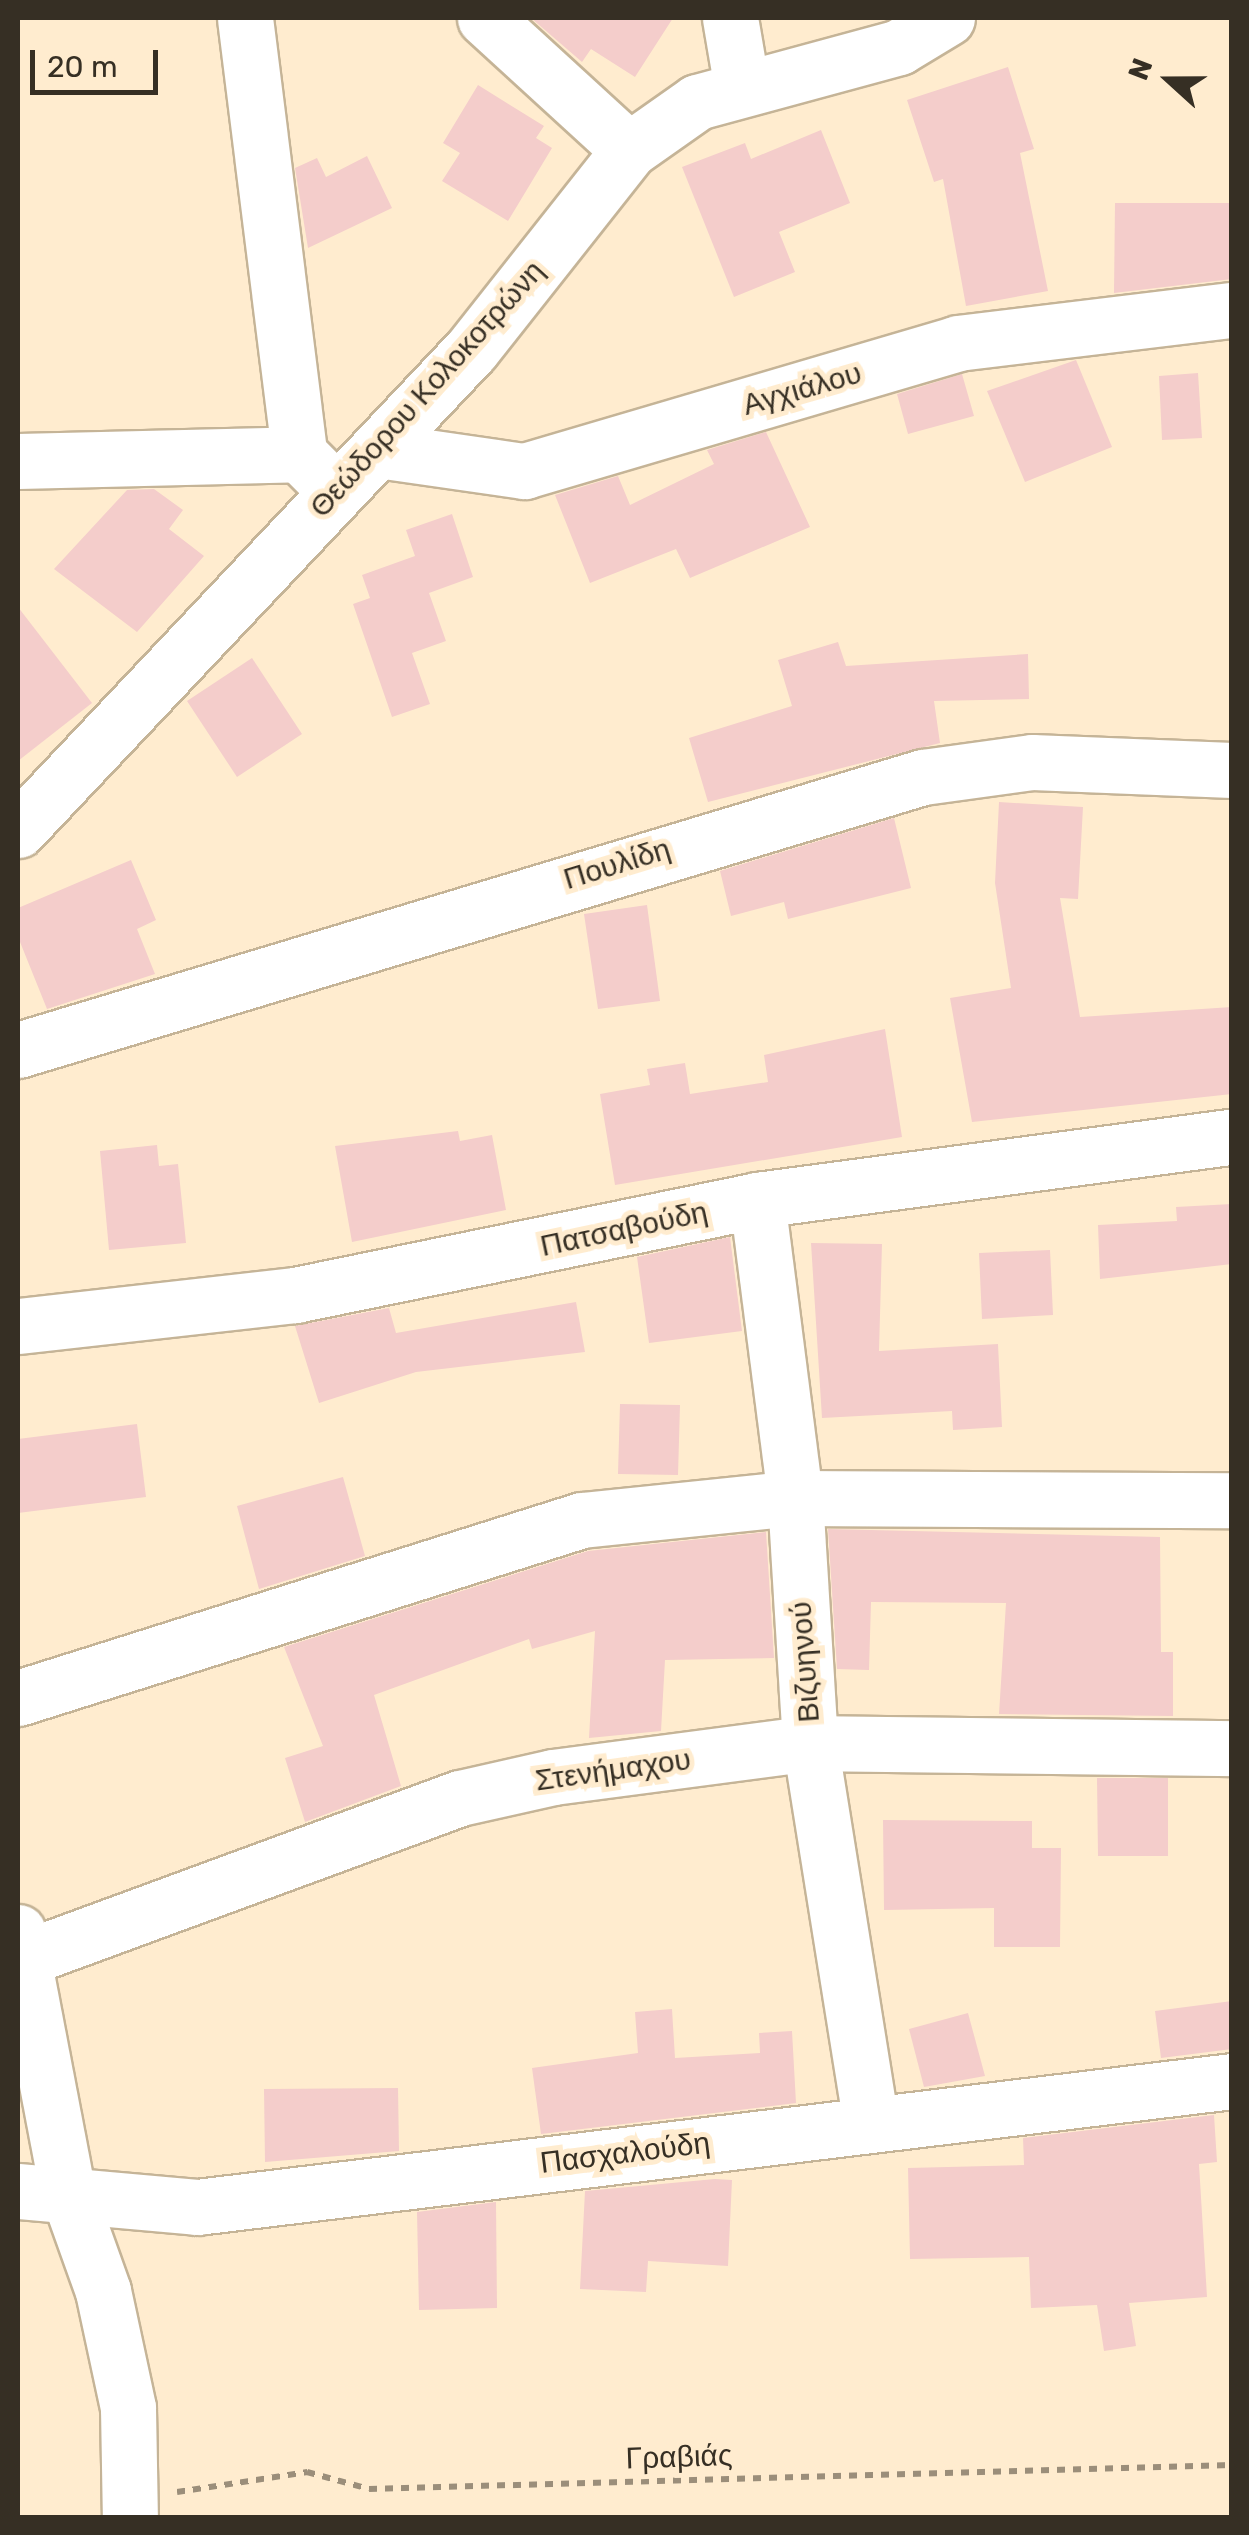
<!DOCTYPE html>
<meta charset="utf-8">
<style>
body{margin:0}
#map{position:relative;width:1249px;height:2535px;overflow:hidden;background:#ffeccf;font-family:Rubik,sans-serif}
div>[style]{position:absolute}
.building>*{inset:0;background:#f4cdcb}
.path>*{height:6px;margin-top:-3px;transform-origin:0;background:repeating-linear-gradient(90deg,#9b8e7a 0 8px,transparent 0 16px)}
.roads{filter:drop-shadow(2px 0 #c5b497) drop-shadow(-2px 0 #c5b497) drop-shadow(0 2px #c5b497) drop-shadow(0 -2px #c5b497)}
.minor>*{height:55px;margin:-27.5px;padding:0 27.5px;transform-origin:27.5px;border-radius:27.5px;background:#fff}
span{translate:-50% -50%;white-space:nowrap;text-align:center;line-height:1.15;-webkit-text-stroke:10px #ffeccf;paint-order:stroke}
.street-label{font-size:30px;color:#362f24}
.frame{position:absolute;inset:0;border:20px solid #362f24;pointer-events:none}
.north{position:absolute;left:1119px;top:30px;width:100px;height:100px;-webkit-text-stroke:8px #ffeccf;paint-order:stroke;rotate:291deg;font-size:28px;font-weight:700;line-height:40px;text-align:center;color:#362f24}
.north::after{content:'';display:block;margin:auto;width:35px;height:45px;background:#362f24;clip-path:polygon(50% 0,100% 100%,50% 72%,0 100%)}
.scale{position:absolute;left:30px;top:50px;width:128px;height:45px;box-sizing:border-box;border:5px solid #362f24;border-top:0;padding-left:12px;font-size:30px;line-height:35px;white-space:nowrap;color:#362f24;-webkit-text-stroke:8px #ffeccf;paint-order:stroke}
</style>
<div id="map">
<div class="building">
<i style="clip-path:polygon(531px 18px,673px 18px,635px 77px,591px 49px,582px 62px)"></i>
<i style="clip-path:polygon(1008px 67px,1034px 149px,1020px 153px,1048px 291px,966px 306px,943px 179px,934px 182px,907px 100px)"></i>
<i style="clip-path:polygon(478px 85px,544px 126px,536px 138px,552px 148px,508px 221px,442px 181px,460px 153px,443px 143px)"></i>
<i style="clip-path:polygon(821px 130px,850px 203px,779px 232px,795px 272px,734px 297px,682px 167px,745px 143px,751px 159px)"></i>
<i style="clip-path:polygon(367px 156px,392px 208px,308px 248px,295px 168px,317px 158px,326px 177px)"></i>
<i style="clip-path:polygon(1115px 203px,1232px 203px,1232px 279px,1114px 293px)"></i>
<i style="clip-path:polygon(1076px 360px,1112px 447px,1025px 482px,987px 391px)"></i>
<i style="clip-path:polygon(1198px 373px,1202px 438px,1162px 440px,1159px 376px)"></i>
<i style="clip-path:polygon(962px 374px,974px 416px,908px 434px,897px 394px)"></i>
<i style="clip-path:polygon(766px 432px,810px 527px,690px 578px,676px 549px,590px 583px,555px 495px,618px 476px,630px 505px,714px 464px,707px 450px)"></i>
<i style="clip-path:polygon(154px 489px,183px 510px,169px 529px,204px 556px,137px 632px,54px 569px,127px 490px)"></i>
<i style="clip-path:polygon(452px 514px,473px 577px,429px 593px,446px 641px,412px 653px,430px 704px,392px 717px,353px 604px,370px 598px,362px 575px,415px 556px,406px 530px)"></i>
<i style="clip-path:polygon(18px 607px,92px 703px,18px 761px)"></i>
<i style="clip-path:polygon(838px 642px,846px 666px,1028px 654px,1029px 699px,934px 701px,940px 743px,708px 802px,689px 738px,792px 706px,778px 660px)"></i>
<i style="clip-path:polygon(252px 658px,302px 734px,237px 777px,187px 701px)"></i>
<i style="clip-path:polygon(999px 802px,1083px 807px,1078px 899px,1060px 898px,1080px 1017px,1232px 1007px,1232px 1094px,972px 1122px,950px 998px,1011px 988px,995px 883px)"></i>
<i style="clip-path:polygon(894px 818px,911px 888px,788px 919px,784px 902px,731px 916px,720px 871px)"></i>
<i style="clip-path:polygon(131px 860px,156px 920px,137px 929px,155px 974px,47px 1009px,18px 937px,18px 908px)"></i>
<i style="clip-path:polygon(647px 905px,660px 1001px,598px 1009px,584px 914px)"></i>
<i style="clip-path:polygon(885px 1029px,902px 1137px,615px 1185px,600px 1094px,650px 1085px,647px 1069px,685px 1063px,690px 1094px,768px 1082px,764px 1055px)"></i>
<i style="clip-path:polygon(458px 1131px,460px 1141px,492px 1135px,506px 1210px,352px 1242px,335px 1146px)"></i>
<i style="clip-path:polygon(157px 1145px,159px 1166px,178px 1164px,186px 1243px,109px 1250px,100px 1151px)"></i>
<i style="clip-path:polygon(1232px 1204px,1232px 1264px,1100px 1279px,1098px 1225px,1177px 1221px,1176px 1207px)"></i>
<i style="clip-path:polygon(730px 1237px,742px 1331px,649px 1343px,637px 1257px)"></i>
<i style="clip-path:polygon(811px 1243px,882px 1244px,879px 1351px,998px 1344px,1002px 1427px,953px 1430px,952px 1411px,822px 1418px)"></i>
<i style="clip-path:polygon(1050px 1250px,1053px 1315px,982px 1319px,979px 1253px)"></i>
<i style="clip-path:polygon(576px 1302px,585px 1352px,416px 1372px,319px 1403px,295px 1326px,389px 1308px,396px 1333px)"></i>
<i style="clip-path:polygon(620px 1404px,680px 1405px,678px 1475px,618px 1474px)"></i>
<i style="clip-path:polygon(137px 1424px,146px 1497px,18px 1513px,18px 1439px)"></i>
<i style="clip-path:polygon(343px 1477px,365px 1556px,259px 1589px,237px 1506px)"></i>
<i style="clip-path:polygon(828px 1529px,1160px 1537px,1161px 1652px,1173px 1652px,1173px 1716px,999px 1714px,1006px 1603px,871px 1602px,869px 1670px,837px 1669px)"></i>
<i style="clip-path:polygon(766px 1532px,774px 1658px,665px 1660px,661px 1731px,589px 1738px,595px 1631px,532px 1649px,529px 1639px,374px 1695px,401px 1786px,305px 1822px,285px 1758px,323px 1746px,284px 1647px,588px 1551px)"></i>
<i style="clip-path:polygon(1097px 1778px,1168px 1778px,1168px 1856px,1098px 1856px)"></i>
<i style="clip-path:polygon(883px 1820px,1032px 1821px,1032px 1848px,1061px 1848px,1060px 1947px,994px 1947px,994px 1908px,884px 1910px)"></i>
<i style="clip-path:polygon(1232px 2001px,1232px 2049px,1161px 2058px,1155px 2011px)"></i>
<i style="clip-path:polygon(672px 2009px,675px 2058px,760px 2053px,759px 2033px,792px 2031px,796px 2103px,541px 2134px,532px 2068px,638px 2053px,635px 2012px)"></i>
<i style="clip-path:polygon(968px 2013px,985px 2076px,924px 2087px,909px 2029px)"></i>
<i style="clip-path:polygon(398px 2088px,399px 2151px,265px 2162px,264px 2089px)"></i>
<i style="clip-path:polygon(1214px 2115px,1217px 2162px,1199px 2164px,1207px 2297px,1129px 2303px,1136px 2346px,1104px 2351px,1097px 2305px,1031px 2308px,1029px 2257px,910px 2259px,908px 2168px,1024px 2165px,1023px 2138px)"></i>
<i style="clip-path:polygon(715px 2179px,732px 2180px,728px 2266px,648px 2261px,646px 2292px,580px 2289px,585px 2191px)"></i>
<i style="clip-path:polygon(496px 2202px,497px 2308px,419px 2310px,417px 2212px)"></i>
</div>
<div class="path">
<i style="left:177px;top:2492px;width:132px;rotate:-8.7deg"></i>
<i style="left:307px;top:2472px;width:64px;rotate:15.3deg"></i>
<i style="left:369px;top:2489px;width:863px;rotate:-1.59deg"></i>
</div>
<div class="roads">
<div class="minor">
<i style="left:245px;top:18px;width:439px;rotate:82.9deg"></i>
<i style="left:485px;top:18px;width:195px;rotate:42.5deg"></i>
<i style="left:730px;top:18px;width:71px;rotate:80.3deg"></i>
<i style="left:378px;top:450px;width:148px;rotate:8.2deg"></i>
<i style="left:524px;top:471px;width:452px;rotate:-16.4deg"></i>
<i style="left:958px;top:343px;width:276px;rotate:-6.9deg"></i>
<i style="left:18px;top:461px;width:281px;rotate:-1.4deg"></i>
<i style="left:299px;top:454px;width:35px;rotate:45deg"></i>
<i style="left:18px;top:830px;width:661px;rotate:-46.65deg"></i>
<i style="left:472px;top:349px;width:253px;rotate:-51.7deg"></i>
<i style="left:629px;top:150px;width:83px;rotate:-35.2deg"></i>
<i style="left:697px;top:102px;width:209px;rotate:-15.2deg"></i>
<i style="left:899px;top:47px;width:56px;rotate:-31.1deg"></i>
<i style="left:18px;top:1050px;width:945px;rotate:-16.79deg"></i>
<i style="left:923px;top:777px;width:110px;rotate:-7.8deg"></i>
<i style="left:1032px;top:762px;width:200px;rotate:2.3deg"></i>
<i style="left:757px;top:1200px;width:300px;rotate:82.7deg"></i>
<i style="left:795px;top:1498px;width:245px;rotate:86.5deg"></i>
<i style="left:810px;top:1743px;width:384px;rotate:80.9deg"></i>
<i style="left:18px;top:1326px;width:279px;rotate:-6.4deg"></i>
<i style="left:295px;top:1295px;width:472px;rotate:-11.6deg"></i>
<i style="left:757px;top:1200px;width:479px;rotate:-7.6deg"></i>
<i style="left:18px;top:1698px;width:591px;rotate:-17.52deg"></i>
<i style="left:582px;top:1520px;width:214px;rotate:-5.9deg"></i>
<i style="left:795px;top:1498px;width:437px;rotate:0.3deg"></i>
<i style="left:18px;top:1932px;width:266px;rotate:79.2deg"></i>
<i style="left:68px;top:2193px;width:104px;rotate:70.3deg"></i>
<i style="left:103px;top:2291px;width:120px;rotate:77.9deg"></i>
<i style="left:128px;top:2408px;width:110px;rotate:89deg"></i>
<i style="left:25px;top:1958px;width:463px;rotate:-20.2deg"></i>
<i style="left:460px;top:1798px;width:95px;rotate:-12.7deg"></i>
<i style="left:553px;top:1777px;width:259px;rotate:-7.5deg"></i>
<i style="left:810px;top:1743px;width:422px;rotate:0.7deg"></i>
<i style="left:18px;top:2191px;width:180px;rotate:5.1deg"></i>
<i style="left:197px;top:2207px;width:1043px;rotate:-6.94deg"></i>
</div>
</div>
<div class="street-label">
<span style="left:427px;top:389px;rotate:-48deg">Θεώδορου Κολοκοτρώνη</span>
<span style="left:802px;top:389px;rotate:-16deg">Αγχιάλου</span>
<span style="left:617px;top:864px;rotate:-17deg">Πουλίδη</span>
<span style="left:624px;top:1229px;rotate:-12deg">Πατσαβούδη</span>
<span style="left:805px;top:1662px;rotate:-94deg">Βιζυηνού</span>
<span style="left:613px;top:1770px;rotate:-8deg">Στενήμαχου</span>
<span style="left:625px;top:2153px;rotate:-7deg">Πασχαλούδη</span>
<span style="left:679px;top:2457px;rotate:-2deg">Γραβιάς</span>
</div>
<div class="frame"></div>
<div class="north">N</div>
<div class="scale">20 m</div>
</div>
